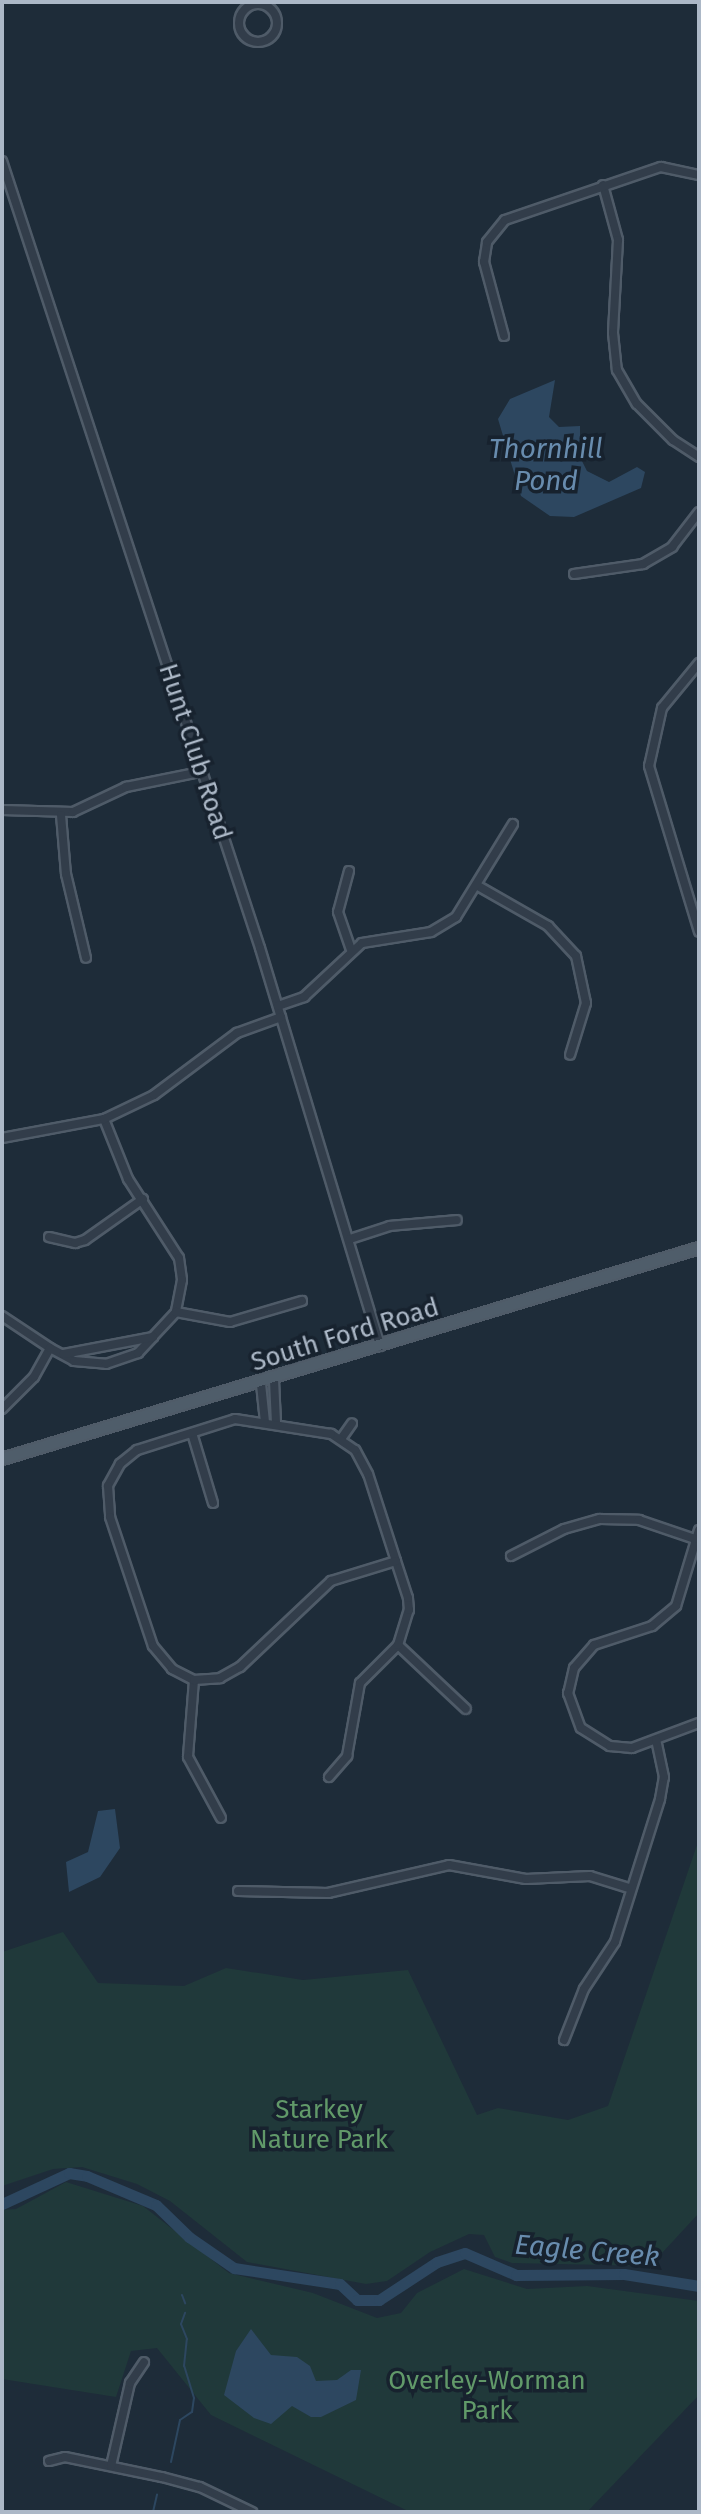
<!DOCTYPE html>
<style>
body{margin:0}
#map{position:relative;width:701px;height:2514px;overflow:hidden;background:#1e2c39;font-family:"Fira Sans",sans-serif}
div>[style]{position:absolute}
.green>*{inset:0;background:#20393a}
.water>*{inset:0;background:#2d4760}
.stream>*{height:2px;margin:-1px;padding:0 1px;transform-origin:1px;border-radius:1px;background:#2d4760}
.river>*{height:11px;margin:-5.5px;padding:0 5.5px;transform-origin:5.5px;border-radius:5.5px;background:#2d4760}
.roads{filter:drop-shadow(2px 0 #4f5b68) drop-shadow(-2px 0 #4f5b68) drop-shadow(0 2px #4f5b68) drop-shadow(0 -2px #4f5b68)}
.minor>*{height:8px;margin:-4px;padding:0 4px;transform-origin:4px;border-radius:4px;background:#323d4a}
.minor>.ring{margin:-4px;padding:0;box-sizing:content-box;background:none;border:8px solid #323d4a;border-radius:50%}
.major>*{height:10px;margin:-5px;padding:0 5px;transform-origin:5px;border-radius:5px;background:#4f5d6a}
span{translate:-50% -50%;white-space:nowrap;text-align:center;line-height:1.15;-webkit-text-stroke:7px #17222e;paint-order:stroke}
.street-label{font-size:26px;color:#acb8c7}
.park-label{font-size:26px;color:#619969}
.water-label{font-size:28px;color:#688cae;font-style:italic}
.frame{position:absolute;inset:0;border:4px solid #acb8c7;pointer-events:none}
</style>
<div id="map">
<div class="green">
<i style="clip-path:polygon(699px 1839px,699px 2213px,650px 2266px,512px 2263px,495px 2257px,484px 2235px,469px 2234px,430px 2252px,387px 2281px,366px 2284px,247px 2262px,170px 2201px,137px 2184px,82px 2167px,53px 2169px,2px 2186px,2px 1952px,63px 1932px,98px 1983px,184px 1986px,226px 1968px,303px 1980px,408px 1970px,477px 2115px,498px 2108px,568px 2120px,608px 2106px)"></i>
<i style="clip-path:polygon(66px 2182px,143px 2206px,229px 2273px,313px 2293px,377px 2318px,401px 2313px,417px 2293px,464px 2269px,527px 2289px,587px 2286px,699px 2301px,699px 2395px,587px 2512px,410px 2512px,211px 2415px,157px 2348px,131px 2351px,116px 2397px,2px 2379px,2px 2210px,16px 2209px)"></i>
</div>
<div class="water">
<i style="clip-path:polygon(555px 380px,549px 417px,559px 427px,580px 426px,580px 457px,587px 471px,609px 482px,637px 467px,645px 472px,641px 488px,574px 517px,550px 516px,521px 496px,498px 419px,510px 399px)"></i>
<i style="clip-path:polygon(115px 1809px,120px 1848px,100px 1877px,69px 1892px,66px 1862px,88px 1852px,98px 1811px)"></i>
<i style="clip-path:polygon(251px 2329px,271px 2355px,297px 2357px,310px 2366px,316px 2381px,337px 2380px,351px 2370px,361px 2370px,356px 2400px,321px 2417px,311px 2417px,292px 2406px,271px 2424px,254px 2418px,224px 2395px,236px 2351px)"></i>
</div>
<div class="stream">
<i style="left:182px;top:2295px;width:9px;rotate:69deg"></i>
<i style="left:171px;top:2462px;width:43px;rotate:-77.9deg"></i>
<i style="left:180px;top:2420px;width:14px;rotate:-34deg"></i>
<i style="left:192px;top:2412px;width:14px;rotate:-82deg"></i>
<i style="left:194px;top:2398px;width:34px;rotate:-107deg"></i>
<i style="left:184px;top:2366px;width:27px;rotate:-84deg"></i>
<i style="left:187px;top:2339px;width:16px;rotate:-112deg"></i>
<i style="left:181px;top:2324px;width:12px;rotate:-70deg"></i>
<i style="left:153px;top:2512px;width:18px;rotate:-77deg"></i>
</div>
<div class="river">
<i style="left:2px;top:2204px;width:74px;rotate:-24.8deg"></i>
<i style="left:69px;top:2173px;width:18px;rotate:9deg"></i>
<i style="left:87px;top:2176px;width:75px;rotate:22.8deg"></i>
<i style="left:156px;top:2205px;width:46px;rotate:44.1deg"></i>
<i style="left:189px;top:2237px;width:55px;rotate:34.6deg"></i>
<i style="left:234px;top:2268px;width:107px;rotate:8.6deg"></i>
<i style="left:340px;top:2284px;width:23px;rotate:43deg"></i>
<i style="left:357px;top:2300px;width:22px"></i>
<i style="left:379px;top:2300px;width:69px;rotate:-33.2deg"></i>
<i style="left:437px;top:2262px;width:29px;rotate:-18deg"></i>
<i style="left:465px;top:2253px;width:56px;rotate:23.3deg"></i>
<i style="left:516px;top:2275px;width:108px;rotate:-0.5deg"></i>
<i style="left:624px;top:2274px;width:76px;rotate:9.1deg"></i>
</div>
<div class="roads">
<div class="minor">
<i class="ring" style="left:239px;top:4px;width:30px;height:30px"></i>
<i style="left:2px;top:161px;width:828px;rotate:71.85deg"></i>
<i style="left:260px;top:948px;width:416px;rotate:73.2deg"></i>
<i style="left:603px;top:185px;width:57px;rotate:74.7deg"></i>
<i style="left:618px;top:240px;width:93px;rotate:93.1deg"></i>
<i style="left:613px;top:333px;width:37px;rotate:84deg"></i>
<i style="left:617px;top:370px;width:39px;rotate:60deg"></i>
<i style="left:637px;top:404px;width:51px;rotate:45deg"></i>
<i style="left:673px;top:440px;width:31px;rotate:33deg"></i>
<i style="left:504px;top:336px;width:77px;rotate:-105.1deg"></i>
<i style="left:484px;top:262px;width:20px;rotate:-81deg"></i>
<i style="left:487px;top:242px;width:28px;rotate:-51deg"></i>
<i style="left:505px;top:220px;width:165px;rotate:-18.8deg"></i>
<i style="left:661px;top:167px;width:39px;rotate:12deg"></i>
<i style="left:574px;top:574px;width:70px;rotate:-8.2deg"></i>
<i style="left:643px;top:564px;width:34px;rotate:-30deg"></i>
<i style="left:672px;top:547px;width:44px;rotate:-52.4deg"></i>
<i style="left:699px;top:663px;width:58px;rotate:129.4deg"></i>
<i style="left:662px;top:708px;width:59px;rotate:102.6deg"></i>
<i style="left:649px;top:766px;width:173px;rotate:73.2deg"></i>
<i style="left:2px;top:810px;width:71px;rotate:1.6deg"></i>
<i style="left:73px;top:812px;width:59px;rotate:-25.3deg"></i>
<i style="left:126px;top:787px;width:76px;rotate:-11.5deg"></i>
<i style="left:61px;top:815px;width:59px;rotate:85.2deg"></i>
<i style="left:66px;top:874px;width:86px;rotate:76.6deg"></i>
<i style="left:349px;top:871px;width:42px;rotate:105deg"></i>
<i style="left:338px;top:912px;width:39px;rotate:71deg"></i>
<i style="left:478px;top:886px;width:81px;rotate:29.7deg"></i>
<i style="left:548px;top:926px;width:41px;rotate:47deg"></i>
<i style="left:576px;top:956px;width:48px;rotate:78deg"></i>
<i style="left:586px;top:1003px;width:54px;rotate:107.1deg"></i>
<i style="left:278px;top:1006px;width:28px;rotate:-19deg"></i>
<i style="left:304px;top:997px;width:79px;rotate:-43deg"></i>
<i style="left:362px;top:943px;width:70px;rotate:-9.1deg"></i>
<i style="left:431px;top:932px;width:29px;rotate:-31deg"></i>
<i style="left:456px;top:917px;width:109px;rotate:-58.5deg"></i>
<i style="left:104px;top:1119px;width:65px;rotate:68.2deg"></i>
<i style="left:128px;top:1179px;width:94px;rotate:57.2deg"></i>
<i style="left:179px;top:1258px;width:22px;rotate:82deg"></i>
<i style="left:182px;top:1280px;width:33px;rotate:101deg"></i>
<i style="left:176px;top:1312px;width:34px;rotate:133deg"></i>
<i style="left:2px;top:1138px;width:104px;rotate:-10.6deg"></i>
<i style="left:104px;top:1119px;width:55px;rotate:-25.6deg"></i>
<i style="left:154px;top:1095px;width:104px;rotate:-36.8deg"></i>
<i style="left:237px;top:1033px;width:47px;rotate:-20deg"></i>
<i style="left:49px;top:1237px;width:27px;rotate:13deg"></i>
<i style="left:75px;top:1243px;width:10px;rotate:-17deg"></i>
<i style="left:85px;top:1240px;width:71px;rotate:-35.3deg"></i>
<i style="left:350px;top:1239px;width:42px;rotate:-18deg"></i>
<i style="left:390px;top:1226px;width:67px;rotate:-5.1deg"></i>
<i style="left:176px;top:1312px;width:55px;rotate:10.5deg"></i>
<i style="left:230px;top:1322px;width:75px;rotate:-16.3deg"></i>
<i style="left:2px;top:1316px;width:58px;rotate:33.7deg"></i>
<i style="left:274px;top:1380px;width:43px;rotate:87.3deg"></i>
<i style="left:261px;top:1384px;width:37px;rotate:84deg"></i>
<i style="left:2px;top:1409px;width:45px;rotate:-45deg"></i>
<i style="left:34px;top:1377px;width:33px;rotate:-61deg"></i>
<i style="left:50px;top:1348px;width:27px;rotate:28deg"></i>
<i style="left:74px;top:1361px;width:32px;rotate:5deg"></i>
<i style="left:106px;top:1364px;width:34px;rotate:-19deg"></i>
<i style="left:138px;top:1353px;width:22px;rotate:-47deg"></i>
<i style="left:153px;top:1337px;width:91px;rotate:169.2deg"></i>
<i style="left:192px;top:1433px;width:73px;rotate:73.3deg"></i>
<i style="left:341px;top:1439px;width:19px;rotate:-55deg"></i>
<i style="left:699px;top:1530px;width:79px;rotate:106.8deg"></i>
<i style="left:676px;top:1606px;width:31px;rotate:140deg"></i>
<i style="left:652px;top:1626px;width:61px;rotate:161.9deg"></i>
<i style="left:594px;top:1645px;width:30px;rotate:131deg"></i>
<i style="left:574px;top:1668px;width:26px;rotate:103deg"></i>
<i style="left:568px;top:1693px;width:37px;rotate:70deg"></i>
<i style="left:581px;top:1728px;width:34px;rotate:32deg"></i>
<i style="left:610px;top:1746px;width:22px;rotate:5deg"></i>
<i style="left:632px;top:1748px;width:72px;rotate:-20.5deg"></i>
<i style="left:511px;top:1556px;width:59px;rotate:-27deg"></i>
<i style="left:564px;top:1529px;width:37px;rotate:-16deg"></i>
<i style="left:600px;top:1519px;width:39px;rotate:1deg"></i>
<i style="left:639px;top:1520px;width:59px;rotate:18.7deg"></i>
<i style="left:398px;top:1645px;width:93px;rotate:43.3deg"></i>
<i style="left:194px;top:1680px;width:77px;rotate:94.5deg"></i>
<i style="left:188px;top:1757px;width:69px;rotate:61.6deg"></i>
<i style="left:329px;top:1777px;width:28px;rotate:-49deg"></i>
<i style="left:347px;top:1756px;width:74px;rotate:-79.9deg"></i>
<i style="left:360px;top:1683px;width:54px;rotate:-45deg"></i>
<i style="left:398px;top:1645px;width:37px;rotate:-73deg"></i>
<i style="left:409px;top:1610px;width:12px;rotate:-95deg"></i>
<i style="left:408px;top:1598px;width:39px;rotate:-108deg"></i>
<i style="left:396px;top:1561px;width:91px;rotate:-107.8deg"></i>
<i style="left:368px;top:1474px;width:27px;rotate:-118deg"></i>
<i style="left:355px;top:1450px;width:29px;rotate:-146deg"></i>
<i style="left:331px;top:1434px;width:97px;rotate:-171.1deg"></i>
<i style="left:235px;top:1419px;width:103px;rotate:162.4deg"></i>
<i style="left:137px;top:1450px;width:22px;rotate:141deg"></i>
<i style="left:120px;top:1464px;width:25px;rotate:119deg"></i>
<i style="left:108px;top:1486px;width:31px;rotate:86deg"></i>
<i style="left:110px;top:1517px;width:136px;rotate:71.6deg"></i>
<i style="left:153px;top:1646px;width:30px;rotate:50deg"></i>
<i style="left:172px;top:1669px;width:25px;rotate:27deg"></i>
<i style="left:194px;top:1680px;width:26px;rotate:-4deg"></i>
<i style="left:220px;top:1678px;width:23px;rotate:-29deg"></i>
<i style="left:240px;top:1667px;width:125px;rotate:-43.4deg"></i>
<i style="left:331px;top:1581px;width:68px;rotate:-17.1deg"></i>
<i style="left:238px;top:1891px;width:90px;rotate:1.3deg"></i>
<i style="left:328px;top:1893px;width:124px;rotate:-13deg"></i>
<i style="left:449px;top:1865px;width:78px;rotate:10.3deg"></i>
<i style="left:526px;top:1879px;width:64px;rotate:-2.7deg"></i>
<i style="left:590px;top:1876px;width:41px;rotate:17.1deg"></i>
<i style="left:564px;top:2040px;width:55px;rotate:-68.6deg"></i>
<i style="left:584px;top:1989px;width:56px;rotate:-56.6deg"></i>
<i style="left:615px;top:1942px;width:150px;rotate:-72.5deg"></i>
<i style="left:660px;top:1799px;width:22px;rotate:-80deg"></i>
<i style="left:664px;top:1777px;width:38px;rotate:-102deg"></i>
<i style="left:49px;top:2461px;width:16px;rotate:-14deg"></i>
<i style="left:65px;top:2457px;width:99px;rotate:11.7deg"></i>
<i style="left:162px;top:2477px;width:39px;rotate:15deg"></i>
<i style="left:200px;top:2487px;width:58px;rotate:25.7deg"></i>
<i style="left:111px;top:2466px;width:85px;rotate:-77.1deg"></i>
<i style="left:130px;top:2383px;width:25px;rotate:-56deg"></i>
</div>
<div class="major">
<i style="left:2px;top:1459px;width:728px;rotate:-16.84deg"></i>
</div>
</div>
<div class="street-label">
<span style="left:195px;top:752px;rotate:72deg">Hunt Club Road</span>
<span style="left:345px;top:1335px;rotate:-17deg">South Ford Road</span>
</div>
<div class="park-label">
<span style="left:319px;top:2125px">Starkey<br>Nature Park</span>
<span style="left:487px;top:2396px">Overley-Worman<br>Park</span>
</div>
<div class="water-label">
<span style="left:546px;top:465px">Thornhill<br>Pond</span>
<span style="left:587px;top:2251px;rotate:5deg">Eagle Creek</span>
</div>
<div class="frame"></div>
</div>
